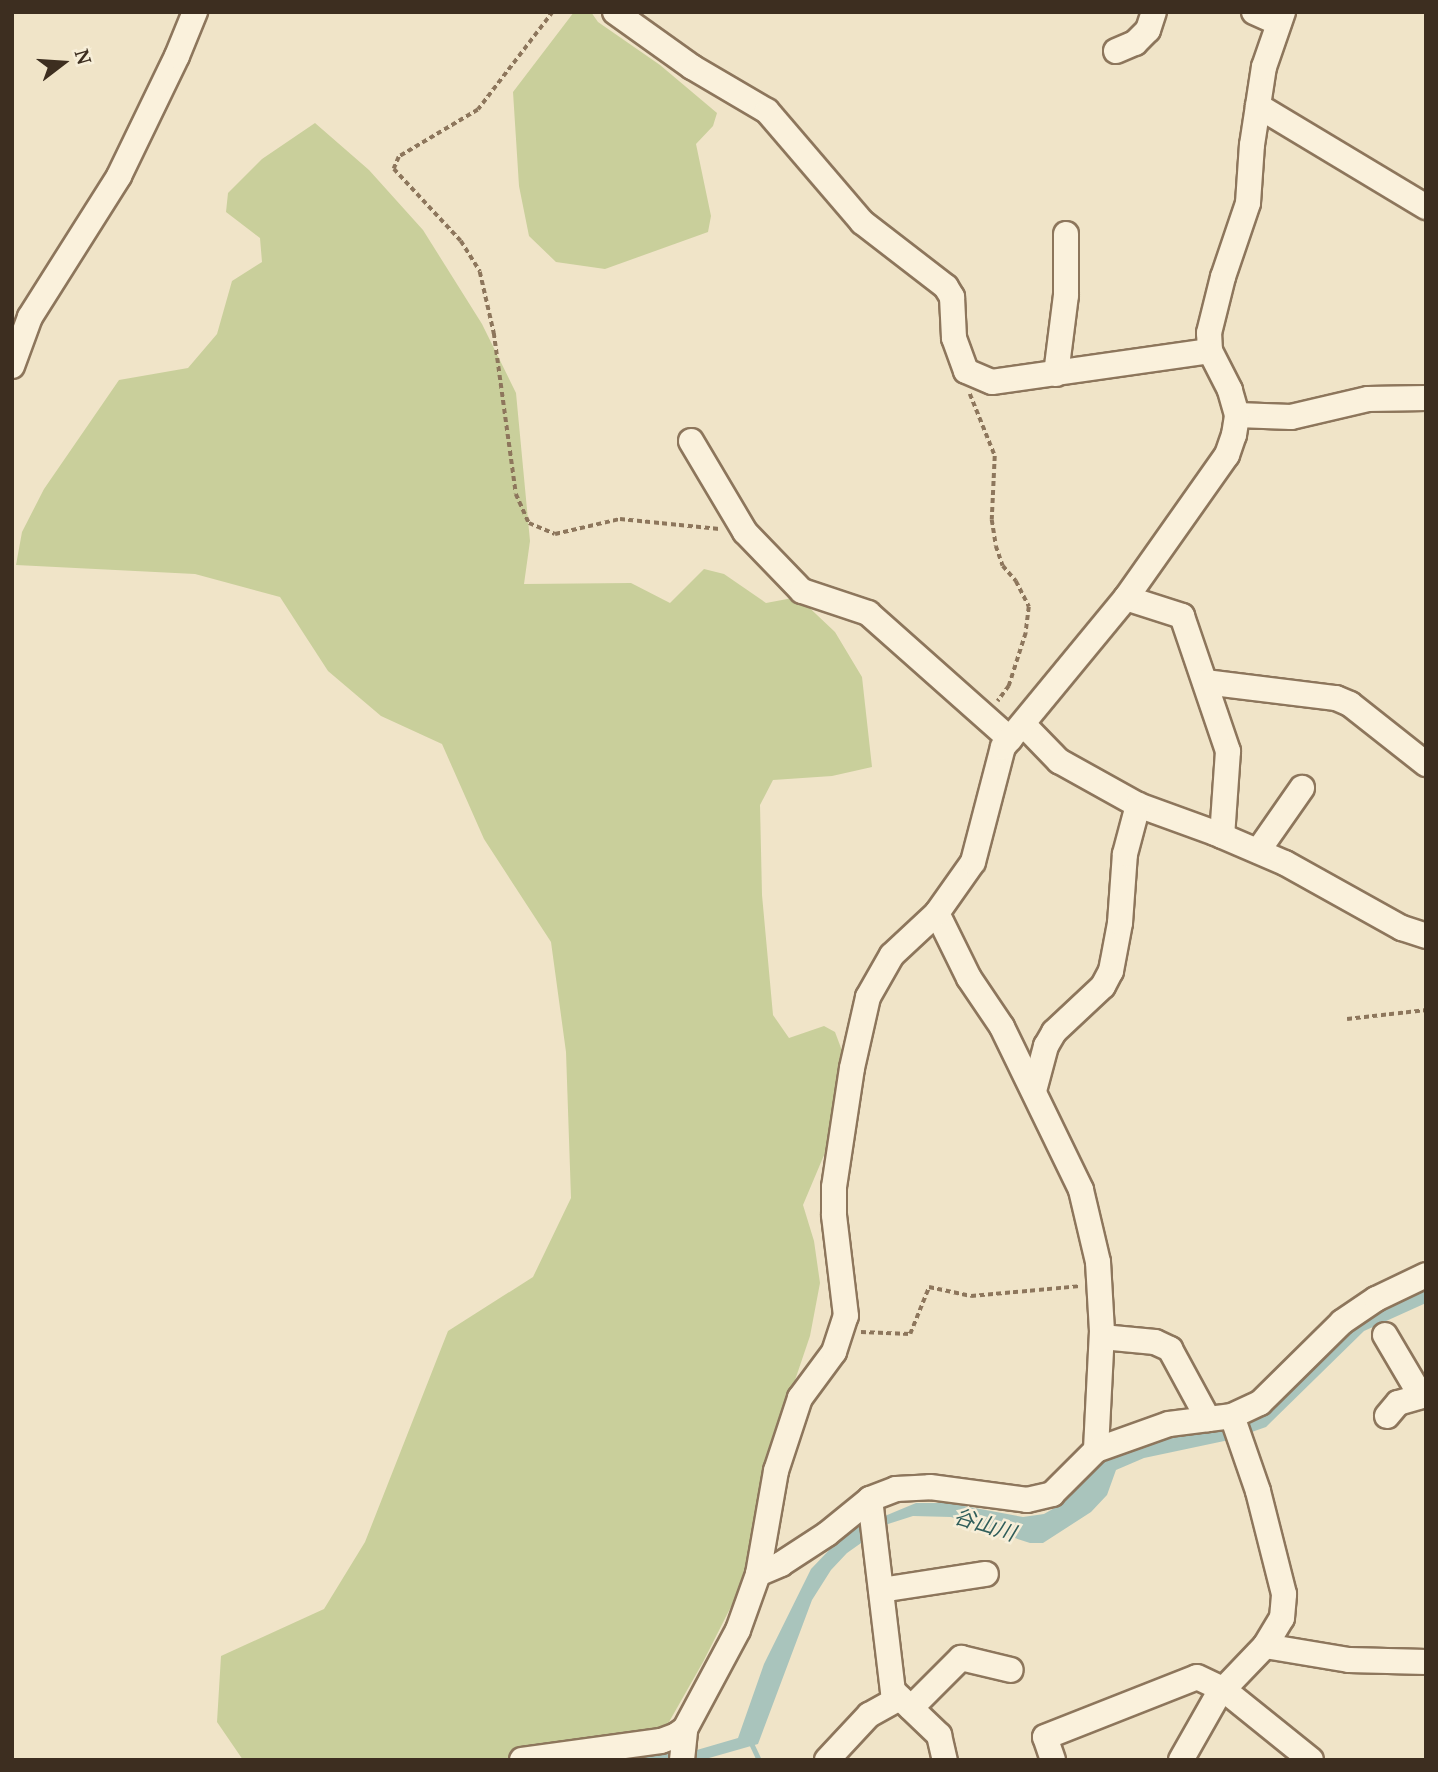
<!DOCTYPE html>
<meta charset="utf-8">
<style>
body{margin:0}
#map{position:relative;width:1438px;height:1772px;overflow:hidden;background:#f0e4c8;font-family:"Noto Serif","Noto Sans JP",serif}
div>[style]{position:absolute}
.green>*{inset:0;background:#c9cf9b}
.water>*{inset:0;background:#a9c4bc}
.stream>*{height:5px;margin:-2.5px;padding:0 2.5px;transform-origin:2.5px;border-radius:2.5px;background:#a9c4bc}
.path>*{height:3.5px;margin-top:-1.75px;transform-origin:0;background:repeating-linear-gradient(90deg,#8d765c 0 5px,transparent 0 8.5px)}
.roads{filter:drop-shadow(2px 0 #8d765c) drop-shadow(-2px 0 #8d765c) drop-shadow(0 2px #8d765c) drop-shadow(0 -2px #8d765c)}
.minor>*{height:24px;margin:-12px;padding:0 12px;transform-origin:12px;border-radius:12px;background:#faf1dc}
span{translate:-50% -50%;white-space:nowrap;text-align:center;line-height:1.15;-webkit-text-stroke:5px #f7eed8;paint-order:stroke}
.water-label{font-size:21px;color:#2f5d5a;font-style:italic}
.frame{position:absolute;inset:0;border:14px solid #3d2e20;pointer-events:none}
.north{position:absolute;left:28px;top:28px;width:70px;height:70px;-webkit-text-stroke:5px #f7eed8;paint-order:stroke;rotate:73deg;font-size:19px;font-weight:700;line-height:28px;text-align:center;color:#3d2e20}
.north::after{content:'';display:block;margin:auto;width:24px;height:32px;background:#3d2e20;clip-path:polygon(50% 0,100% 100%,50% 72%,0 100%)}
</style>
<div id="map">
<div class="green">
<i style="clip-path:polygon(574px 12px,591px 12px,598px 22px,660px 65px,717px 113px,713px 126px,696px 144px,711px 216px,708px 232px,605px 269px,556px 262px,529px 236px,519px 186px,513px 92px)"></i>
<i style="clip-path:polygon(315px 123px,369px 170px,423px 230px,482px 324px,516px 393px,530px 541px,524px 584px,631px 583px,670px 603px,704px 569px,724px 574px,766px 603px,798px 597px,835px 632px,862px 677px,872px 767px,832px 776px,773px 780px,760px 805px,762px 895px,773px 1015px,789px 1038px,824px 1026px,835px 1032px,844px 1056px,827px 1148px,803px 1205px,814px 1241px,820px 1283px,810px 1336px,791px 1392px,747px 1575px,703px 1662px,669px 1722px,636px 1760px,243px 1760px,217px 1722px,221px 1656px,324px 1609px,365px 1542px,448px 1331px,533px 1277px,571px 1198px,566px 1052px,551px 942px,484px 839px,442px 744px,381px 716px,328px 671px,280px 597px,195px 574px,16px 565px,22px 532px,44px 489px,119px 380px,188px 368px,217px 334px,232px 281px,262px 262px,260px 238px,226px 212px,228px 193px,262px 159px)"></i>
</div>
<div class="water">
<i style="clip-path:polygon(1426px 1283px,1426px 1303px,1364px 1331px,1266px 1427px,1229px 1440px,1144px 1458px,1116px 1470px,1107px 1495px,1091px 1512px,1043px 1543px,1030px 1543px,951px 1517px,913px 1516px,888px 1524px,847px 1553px,831px 1570px,812px 1600px,758px 1744px,702px 1760px,576px 1760px,690px 1752px,738px 1738px,764px 1664px,811px 1569px,834px 1545px,856px 1528px,916px 1503px,948px 1503px,1023px 1517px,1044px 1514px,1058px 1506px,1101px 1462px,1125px 1447px,1176px 1432px,1220px 1425px,1368px 1313px)"></i>
</div>
<div class="stream">
<i style="left:750px;top:1741px;width:21px;rotate:65deg"></i>
</div>
<div class="path">
<i style="left:553px;top:12px;width:123px;rotate:127.4deg"></i>
<i style="left:478px;top:110px;width:92px;rotate:149.3deg"></i>
<i style="left:399px;top:157px;width:13px;rotate:113deg"></i>
<i style="left:394px;top:169px;width:98px;rotate:47.1deg"></i>
<i style="left:461px;top:241px;width:36px;rotate:58deg"></i>
<i style="left:480px;top:272px;width:63px;rotate:77.1deg"></i>
<i style="left:494px;top:333px;width:162px;rotate:82.2deg"></i>
<i style="left:516px;top:494px;width:32px;rotate:66deg"></i>
<i style="left:529px;top:523px;width:28px;rotate:23deg"></i>
<i style="left:555px;top:534px;width:67px;rotate:-13deg"></i>
<i style="left:620px;top:519px;width:100px;rotate:5.8deg"></i>
<i style="left:970px;top:394px;width:67px;rotate:68deg"></i>
<i style="left:995px;top:456px;width:64px;rotate:92.7deg"></i>
<i style="left:992px;top:520px;width:26px;rotate:81deg"></i>
<i style="left:996px;top:546px;width:21px;rotate:71deg"></i>
<i style="left:1003px;top:566px;width:20px;rotate:49deg"></i>
<i style="left:1016px;top:581px;width:29px;rotate:63deg"></i>
<i style="left:1029px;top:607px;width:26px;rotate:97deg"></i>
<i style="left:1026px;top:633px;width:56px;rotate:107.8deg"></i>
<i style="left:1009px;top:686px;width:19px;rotate:126deg"></i>
<i style="left:1347px;top:1019px;width:80px;rotate:-6.5deg"></i>
<i style="left:861px;top:1332px;width:49px;rotate:2.3deg"></i>
<i style="left:910px;top:1334px;width:51px;rotate:-68deg"></i>
<i style="left:929px;top:1287px;width:43px;rotate:12.1deg"></i>
<i style="left:971px;top:1296px;width:109px;rotate:-5.2deg"></i>
</div>
<div class="roads">
<div class="minor">
<i style="left:615px;top:12px;width:95px;rotate:35.5deg"></i>
<i style="left:692px;top:67px;width:87px;rotate:30.4deg"></i>
<i style="left:767px;top:111px;width:146px;rotate:49.4deg"></i>
<i style="left:862px;top:222px;width:106px;rotate:37.7deg"></i>
<i style="left:946px;top:287px;width:12px;rotate:59deg"></i>
<i style="left:952px;top:297px;width:41px;rotate:87.2deg"></i>
<i style="left:954px;top:338px;width:35px;rotate:70deg"></i>
<i style="left:966px;top:371px;width:28px;rotate:23deg"></i>
<i style="left:992px;top:382px;width:220px;rotate:-8.1deg"></i>
<i style="left:1254px;top:12px;width:27px;rotate:24deg"></i>
<i style="left:1116px;top:51px;width:21px;rotate:-23deg"></i>
<i style="left:1135px;top:43px;width:18px;rotate:-45deg"></i>
<i style="left:1148px;top:30px;width:19px;rotate:-72deg"></i>
<i style="left:1258px;top:106px;width:196px;rotate:31deg"></i>
<i style="left:12px;top:366px;width:52px;rotate:-69.8deg"></i>
<i style="left:30px;top:317px;width:167px;rotate:-57.7deg"></i>
<i style="left:119px;top:176px;width:133px;rotate:-64.2deg"></i>
<i style="left:177px;top:56px;width:48px;rotate:-67.8deg"></i>
<i style="left:1056px;top:374px;width:80px;rotate:-82.8deg"></i>
<i style="left:1066px;top:295px;width:61px;rotate:-90deg"></i>
<i style="left:1237px;top:415px;width:54px;rotate:2.1deg"></i>
<i style="left:1291px;top:417px;width:79px;rotate:-13.2deg"></i>
<i style="left:1368px;top:399px;width:58px;rotate:-1deg"></i>
<i style="left:691px;top:441px;width:106px;rotate:59.3deg"></i>
<i style="left:745px;top:532px;width:82px;rotate:46deg"></i>
<i style="left:802px;top:591px;width:70px;rotate:18.4deg"></i>
<i style="left:868px;top:613px;width:190px;rotate:41.6deg"></i>
<i style="left:1126px;top:598px;width:59px;rotate:17.8deg"></i>
<i style="left:1182px;top:616px;width:143px;rotate:71.2deg"></i>
<i style="left:1228px;top:751px;width:85px;rotate:94deg"></i>
<i style="left:1205px;top:682px;width:132px;rotate:7deg"></i>
<i style="left:1336px;top:698px;width:15px;rotate:23deg"></i>
<i style="left:1350px;top:704px;width:97px;rotate:38.3deg"></i>
<i style="left:1023px;top:724px;width:52px;rotate:45.8deg"></i>
<i style="left:1059px;top:761px;width:90px;rotate:29.1deg"></i>
<i style="left:1138px;top:805px;width:82px;rotate:20deg"></i>
<i style="left:1215px;top:833px;width:76px;rotate:23.2deg"></i>
<i style="left:1285px;top:863px;width:134px;rotate:29.1deg"></i>
<i style="left:1402px;top:928px;width:25px;rotate:18deg"></i>
<i style="left:1258px;top:851px;width:77px;rotate:-55.1deg"></i>
<i style="left:937px;top:913px;width:72px;rotate:63.8deg"></i>
<i style="left:969px;top:978px;width:59px;rotate:56deg"></i>
<i style="left:1002px;top:1027px;width:181px;rotate:64.1deg"></i>
<i style="left:1081px;top:1190px;width:74px;rotate:76.7deg"></i>
<i style="left:1098px;top:1262px;width:69px;rotate:86.7deg"></i>
<i style="left:1102px;top:1331px;width:119px;rotate:92.9deg"></i>
<i style="left:1034px;top:1091px;width:47px;rotate:-75.1deg"></i>
<i style="left:1046px;top:1046px;width:16px;rotate:-60deg"></i>
<i style="left:1054px;top:1032px;width:67px;rotate:-43.2deg"></i>
<i style="left:1103px;top:986px;width:17px;rotate:-62deg"></i>
<i style="left:1111px;top:971px;width:49px;rotate:-79.4deg"></i>
<i style="left:1120px;top:923px;width:69px;rotate:-85.9deg"></i>
<i style="left:1125px;top:854px;width:51px;rotate:-75.1deg"></i>
<i style="left:1385px;top:1335px;width:71px;rotate:59.5deg"></i>
<i style="left:1102px;top:1337px;width:53px;rotate:5.4deg"></i>
<i style="left:1155px;top:1342px;width:17px;rotate:25deg"></i>
<i style="left:1170px;top:1349px;width:80px;rotate:61.5deg"></i>
<i style="left:1387px;top:1416px;width:17px;rotate:-50deg"></i>
<i style="left:1398px;top:1403px;width:29px;rotate:-16deg"></i>
<i style="left:870px;top:1499px;width:193px;rotate:83.2deg"></i>
<i style="left:893px;top:1691px;width:64px;rotate:43.7deg"></i>
<i style="left:939px;top:1735px;width:26px;rotate:77deg"></i>
<i style="left:758px;top:1574px;width:25px;rotate:-23deg"></i>
<i style="left:781px;top:1564px;width:55px;rotate:-33.1deg"></i>
<i style="left:827px;top:1534px;width:55px;rotate:-39.1deg"></i>
<i style="left:870px;top:1499px;width:28px;rotate:-21deg"></i>
<i style="left:896px;top:1489px;width:34px;rotate:-3deg"></i>
<i style="left:930px;top:1487px;width:98px;rotate:7.6deg"></i>
<i style="left:1027px;top:1500px;width:26px;rotate:-13deg"></i>
<i style="left:1052px;top:1494px;width:62px;rotate:-45deg"></i>
<i style="left:1096px;top:1450px;width:77px;rotate:-19.6deg"></i>
<i style="left:1169px;top:1424px;width:64px;rotate:-7.2deg"></i>
<i style="left:1232px;top:1416px;width:31px;rotate:-25deg"></i>
<i style="left:1260px;top:1403px;width:115px;rotate:-44.6deg"></i>
<i style="left:1342px;top:1322px;width:41px;rotate:-34.1deg"></i>
<i style="left:1376px;top:1299px;width:55px;rotate:-25.6deg"></i>
<i style="left:881px;top:1590px;width:106px;rotate:-8.7deg"></i>
<i style="left:1265px;top:1646px;width:85px;rotate:9.5deg"></i>
<i style="left:1349px;top:1660px;width:77px;rotate:1.5deg"></i>
<i style="left:911px;top:1708px;width:71px;rotate:-45deg"></i>
<i style="left:961px;top:1658px;width:51px;rotate:13.5deg"></i>
<i style="left:522px;top:1760px;width:140px;rotate:-7.8deg"></i>
<i style="left:661px;top:1741px;width:15px;rotate:-20deg"></i>
<i style="left:675px;top:1736px;width:12px;rotate:-35deg"></i>
<i style="left:685px;top:1729px;width:112px;rotate:-61.8deg"></i>
<i style="left:738px;top:1630px;width:59px;rotate:-70.3deg"></i>
<i style="left:758px;top:1574px;width:105px;rotate:-80.1deg"></i>
<i style="left:776px;top:1471px;width:77px;rotate:-71.8deg"></i>
<i style="left:800px;top:1398px;width:57px;rotate:-53.5deg"></i>
<i style="left:834px;top:1352px;width:38px;rotate:-72deg"></i>
<i style="left:846px;top:1316px;width:102px;rotate:-96.8deg"></i>
<i style="left:834px;top:1215px;width:28px;rotate:-90deg"></i>
<i style="left:834px;top:1187px;width:120px;rotate:-81.4deg"></i>
<i style="left:852px;top:1068px;width:73px;rotate:-77.3deg"></i>
<i style="left:868px;top:997px;width:48px;rotate:-60.3deg"></i>
<i style="left:892px;top:955px;width:62px;rotate:-43deg"></i>
<i style="left:937px;top:913px;width:62px;rotate:-54.8deg"></i>
<i style="left:973px;top:862px;width:119px;rotate:-75.4deg"></i>
<i style="left:1003px;top:747px;width:193px;rotate:-50.5deg"></i>
<i style="left:1126px;top:598px;width:175px;rotate:-54.8deg"></i>
<i style="left:1227px;top:455px;width:21px;rotate:-71deg"></i>
<i style="left:1234px;top:435px;width:20px;rotate:-81deg"></i>
<i style="left:1237px;top:415px;width:26px;rotate:-106deg"></i>
<i style="left:1230px;top:390px;width:44px;rotate:-117.1deg"></i>
<i style="left:1210px;top:351px;width:18px;rotate:-93deg"></i>
<i style="left:1209px;top:333px;width:58px;rotate:-76deg"></i>
<i style="left:1223px;top:277px;width:78px;rotate:-71.3deg"></i>
<i style="left:1248px;top:203px;width:58px;rotate:-86.1deg"></i>
<i style="left:1252px;top:145px;width:79px;rotate:-81.3deg"></i>
<i style="left:1264px;top:67px;width:58px;rotate:-70.9deg"></i>
<i style="left:682px;top:1760px;width:31px;rotate:-84deg"></i>
<i style="left:827px;top:1760px;width:62px;rotate:-47deg"></i>
<i style="left:869px;top:1715px;width:35px;rotate:-29deg"></i>
<i style="left:1053px;top:1760px;width:24px;rotate:-109deg"></i>
<i style="left:1045px;top:1737px;width:163px;rotate:-21.5deg"></i>
<i style="left:1197px;top:1677px;width:29px;rotate:25deg"></i>
<i style="left:1223px;top:1689px;width:113px;rotate:38.9deg"></i>
<i style="left:1181px;top:1760px;width:75px;rotate:-60.4deg"></i>
<i style="left:1218px;top:1695px;width:68px;rotate:-46.2deg"></i>
<i style="left:1265px;top:1646px;width:33px;rotate:-59deg"></i>
<i style="left:1282px;top:1618px;width:24px;rotate:-85deg"></i>
<i style="left:1284px;top:1594px;width:106px;rotate:-104.2deg"></i>
<i style="left:1258px;top:1491px;width:79px;rotate:-109.1deg"></i>
</div>
</div>
<div class="water-label">
<span style="left:985px;top:1524px;rotate:17deg">谷山川</span>
</div>
<div class="frame"></div>
<div class="north">N</div>
</div>
